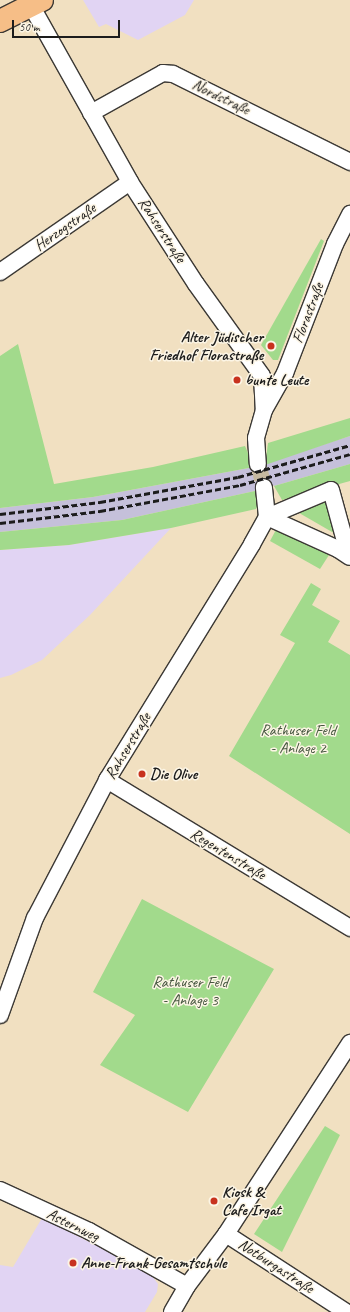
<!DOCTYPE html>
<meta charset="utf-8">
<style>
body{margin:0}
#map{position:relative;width:350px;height:1312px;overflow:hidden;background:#f1e0c1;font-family:Caveat,sans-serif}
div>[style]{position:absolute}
.built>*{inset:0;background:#e1d4f3}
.industrial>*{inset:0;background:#c5c0da}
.green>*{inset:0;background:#a2da8c}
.minor-tunnel>*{height:16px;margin-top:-8px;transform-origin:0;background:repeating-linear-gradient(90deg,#c6b9a0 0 16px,transparent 0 24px)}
.roads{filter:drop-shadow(1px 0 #3c3935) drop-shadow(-1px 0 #3c3935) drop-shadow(0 1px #3c3935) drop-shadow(0 -1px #3c3935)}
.minor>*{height:16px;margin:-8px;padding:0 8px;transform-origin:8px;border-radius:8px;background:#fff}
.primary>*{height:22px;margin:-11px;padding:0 11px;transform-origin:11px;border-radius:11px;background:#f6be87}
.rail>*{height:3px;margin-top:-1.5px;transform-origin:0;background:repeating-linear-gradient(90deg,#1c1c1c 0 6px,transparent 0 9px)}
.dots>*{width:11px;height:11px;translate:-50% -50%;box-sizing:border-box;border:2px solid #fcf5e5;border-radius:50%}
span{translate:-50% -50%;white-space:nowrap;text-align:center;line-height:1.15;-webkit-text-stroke:3px #fcf5e5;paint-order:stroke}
.street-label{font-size:16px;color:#1c1c1c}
.poi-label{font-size:16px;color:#1c1c1c;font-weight:700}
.right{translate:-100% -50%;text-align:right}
.left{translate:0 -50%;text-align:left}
.park-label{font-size:16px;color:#44553e}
.scale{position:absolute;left:12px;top:20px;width:108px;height:18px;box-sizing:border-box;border:2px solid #1c1c1c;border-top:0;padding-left:5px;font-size:12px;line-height:14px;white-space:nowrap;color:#1c1c1c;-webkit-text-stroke:3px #fcf5e5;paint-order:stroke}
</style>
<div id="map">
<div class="built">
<i style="clip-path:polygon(83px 0,194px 0,185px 15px,138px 40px,106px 24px,99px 27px)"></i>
<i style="clip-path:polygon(171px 528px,90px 615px,42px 660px,11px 675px,0 678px,0 550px,69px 545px)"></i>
<i style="clip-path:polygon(42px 1218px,125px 1260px,153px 1277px,158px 1284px,157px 1292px,145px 1312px,0 1312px,0 1265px,13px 1267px)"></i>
</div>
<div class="industrial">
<i style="clip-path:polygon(350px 436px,350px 464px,274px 486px,269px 482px,259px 490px,122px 520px,0 532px,0 508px,93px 497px,254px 467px)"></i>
</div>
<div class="green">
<i style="clip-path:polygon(321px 239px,324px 241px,278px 360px,273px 360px,261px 345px)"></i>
<i style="clip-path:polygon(18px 344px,54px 484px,153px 467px,245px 446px,254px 467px,93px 497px,0 508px,0 356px)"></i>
<i style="clip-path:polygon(350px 418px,350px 436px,265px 465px,268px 443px)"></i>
<i style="clip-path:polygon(350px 464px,350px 481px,282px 500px,274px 486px)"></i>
<i style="clip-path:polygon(259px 490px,259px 503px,256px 509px,171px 528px,69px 545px,0 550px,0 532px,122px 520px)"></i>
<i style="clip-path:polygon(328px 499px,339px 536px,294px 510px)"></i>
<i style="clip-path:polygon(278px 526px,329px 555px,320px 569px,270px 541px)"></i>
<i style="clip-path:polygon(311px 583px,321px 589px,312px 605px,340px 621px,328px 642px,350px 655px,350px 834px,229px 756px,295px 643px,280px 635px)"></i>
<i style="clip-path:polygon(142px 899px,274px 969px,188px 1112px,100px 1065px,135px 1015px,93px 992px)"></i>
<i style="clip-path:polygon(325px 1126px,340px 1135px,282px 1252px,254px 1234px)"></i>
</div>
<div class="minor-tunnel">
<i style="left:258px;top:464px;width:24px;rotate:75deg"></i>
</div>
<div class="roads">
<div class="minor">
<i style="left:28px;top:0;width:209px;rotate:60.7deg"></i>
<i style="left:130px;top:182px;width:121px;rotate:57.1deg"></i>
<i style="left:196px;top:284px;width:113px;rotate:54.3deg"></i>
<i style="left:262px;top:376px;width:34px;rotate:87deg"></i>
<i style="left:264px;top:410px;width:29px;rotate:106deg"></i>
<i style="left:256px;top:438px;width:26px;rotate:86deg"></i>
<i style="left:91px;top:113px;width:82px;rotate:-29.1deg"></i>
<i style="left:163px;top:73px;width:10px;rotate:6deg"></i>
<i style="left:173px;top:74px;width:198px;rotate:26.4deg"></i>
<i style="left:0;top:272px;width:158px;rotate:-34.7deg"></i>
<i style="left:264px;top:410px;width:43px;rotate:-60.4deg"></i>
<i style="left:285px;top:373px;width:138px;rotate:-68.8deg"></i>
<i style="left:335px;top:244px;width:34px;rotate:-63deg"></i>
<i style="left:267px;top:517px;width:69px;rotate:-22.9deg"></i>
<i style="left:331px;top:490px;width:68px;rotate:74.7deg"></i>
<i style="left:267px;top:517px;width:78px;rotate:24.3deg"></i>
<i style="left:338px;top:549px;width:14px;rotate:34deg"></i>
<i style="left:107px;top:780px;width:285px;rotate:31.3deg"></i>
<i style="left:0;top:1015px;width:103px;rotate:-70.2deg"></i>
<i style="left:35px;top:918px;width:156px;rotate:-62.4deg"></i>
<i style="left:107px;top:780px;width:277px;rotate:-58.4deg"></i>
<i style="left:252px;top:544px;width:31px;rotate:-61deg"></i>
<i style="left:267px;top:517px;width:30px;rotate:-96deg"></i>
<i style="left:0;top:1190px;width:98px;rotate:24.7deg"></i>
<i style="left:89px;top:1231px;width:112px;rotate:29.3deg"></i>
<i style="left:226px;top:1234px;width:143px;rotate:33deg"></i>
<i style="left:172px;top:1312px;width:30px;rotate:-60deg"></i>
<i style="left:187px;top:1286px;width:65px;rotate:-53.1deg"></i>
<i style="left:226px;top:1234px;width:228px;rotate:-57deg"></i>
</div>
<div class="primary">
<i style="left:0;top:21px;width:47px;rotate:-26.6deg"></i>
</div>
</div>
<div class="rail">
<i style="left:0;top:514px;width:101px;rotate:-6.8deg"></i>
<i style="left:100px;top:502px;width:140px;rotate:-10.3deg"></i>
<i style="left:238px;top:477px;width:116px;rotate:-15.9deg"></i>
<i style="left:0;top:523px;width:101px;rotate:-6.8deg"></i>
<i style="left:100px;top:511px;width:142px;rotate:-10.5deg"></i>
<i style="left:240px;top:485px;width:114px;rotate:-15.7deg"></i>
</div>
<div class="dots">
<i style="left:271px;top:346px;background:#c8321e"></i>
<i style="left:237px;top:380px;background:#c8321e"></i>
<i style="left:142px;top:774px;background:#c8321e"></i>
<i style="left:214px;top:1201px;background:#c8321e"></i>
<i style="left:73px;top:1263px;background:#c8321e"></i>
</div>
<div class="street-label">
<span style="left:221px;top:97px;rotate:26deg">Nordstraße</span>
<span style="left:65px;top:227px;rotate:-35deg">Herzogstraße</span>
<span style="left:162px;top:230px;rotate:57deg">Rahserstraße</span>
<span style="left:308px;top:313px;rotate:-69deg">Florastraße</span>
<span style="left:128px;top:746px;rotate:-59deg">Rahserstraße</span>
<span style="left:228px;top:854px;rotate:31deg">Regentenstraße</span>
<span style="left:73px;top:1225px;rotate:26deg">Asternweg</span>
<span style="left:276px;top:1266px;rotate:33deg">Notburgastraße</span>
</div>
<div class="poi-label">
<span class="right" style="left:263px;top:346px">Alter Jüdischer<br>Friedhof Florastraße</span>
<span class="left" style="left:245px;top:380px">bunte Leute</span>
<span class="left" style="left:150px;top:774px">Die Olive</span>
<span class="left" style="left:222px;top:1201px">Kiosk &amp;<br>Cafe Irgat</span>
<span class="left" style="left:81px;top:1263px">Anne-Frank-Gesamtschule</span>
</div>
<div class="park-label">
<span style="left:298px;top:739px">Rathuser Feld<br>- Anlage 2</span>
<span style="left:190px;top:991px">Rathuser Feld<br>- Anlage 3</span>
</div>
<div class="scale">50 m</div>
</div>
